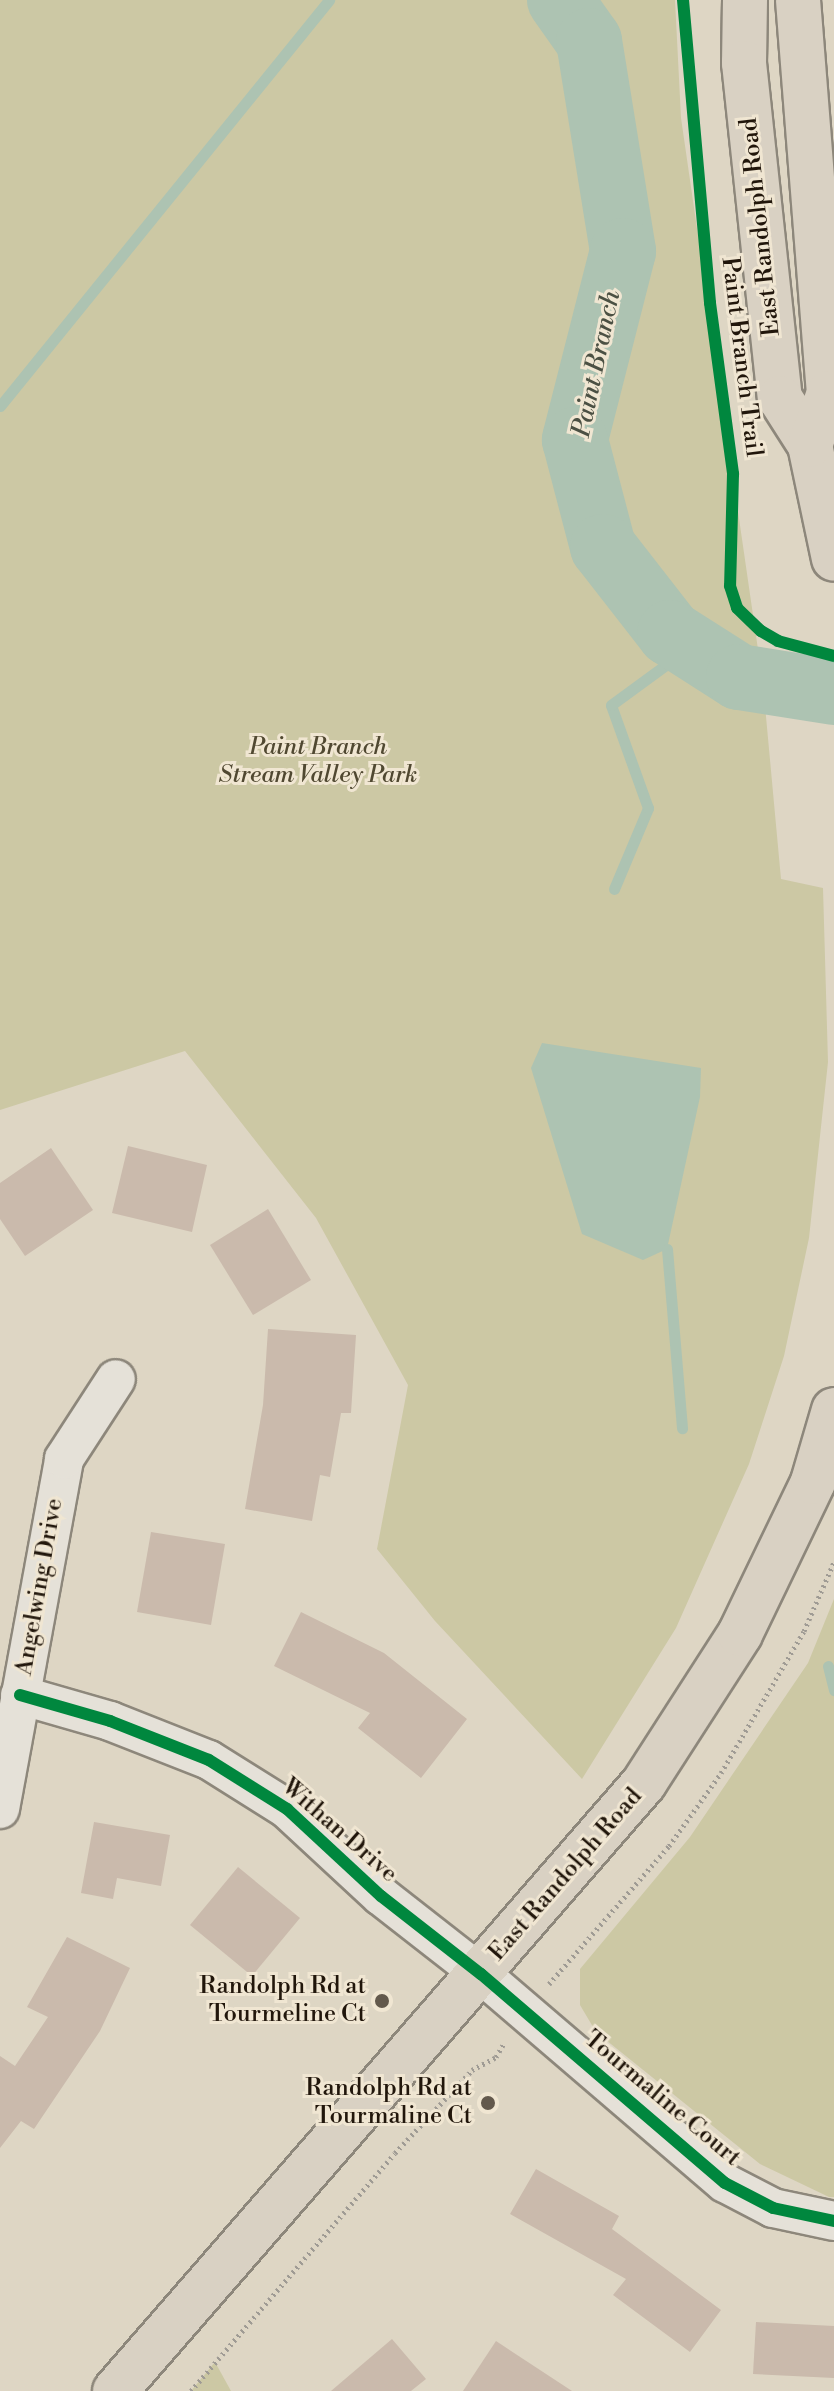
<!DOCTYPE html>
<style>
body{margin:0}
#map{position:relative;width:834px;height:2391px;overflow:hidden;background:#ded6c4;font-family:"Libre Bodoni",serif}
div>[style]{position:absolute}
.green>*{inset:0;background:#ccc8a4}
.water>*{inset:0;background:#adc3b2}
.stream>*{height:11px;margin:-5.5px;padding:0 5.5px;transform-origin:5.5px;border-radius:5.5px;background:#adc3b2}
.river>*{height:66px;margin:-33px;padding:0 33px;transform-origin:33px;border-radius:33px;background:#adc3b2}
.building>*{inset:0;background:#cabaac}
.path>*{height:5px;margin-top:-2.5px;transform-origin:0;background:repeating-linear-gradient(90deg,#9f9b94 0 2px,transparent 0 6px)}
.roads{filter:drop-shadow(2px 0 #8d877b) drop-shadow(-2px 0 #8d877b) drop-shadow(0 2px #8d877b) drop-shadow(0 -2px #8d877b)}
.street>*{height:38px;margin:-19px;padding:0 19px;transform-origin:19px;border-radius:19px;background:#e5e1d8}
.primary>*{height:44px;margin:-22px;padding:0 22px;transform-origin:22px;border-radius:22px;background:#d9d1c3}
.cycleway>*{height:12px;margin:-6px;padding:0 6px;transform-origin:6px;border-radius:6px;background:#00873e}
.dots>*{width:22px;height:22px;translate:-50% -50%;box-sizing:border-box;border:4px solid #f0e6d2;border-radius:50%}
span{translate:-50% -50%;white-space:nowrap;text-align:center;line-height:1.15;-webkit-text-stroke:6px #f0e6d2;paint-order:stroke}
.street-label{font-size:24px;color:#21160b}
.park-label{font-size:24px;color:#504831;font-style:italic}
.poi-label{font-size:24px;color:#21160b}
.right{translate:-100% -50%;text-align:right}
.water-label{font-size:26px;color:#4b5043;font-style:italic}
</style>
<div id="map">
<div class="green">
<i style="clip-path:polygon(0 0,675px 0,681px 118px,763px 684px,781px 879px,823px 888px,828px 1062px,809px 1238px,784px 1356px,749px 1464px,676px 1628px,582px 1779px,435px 1621px,377px 1549px,408px 1385px,316px 1218px,185px 1051px,0 1110px)"></i>
<i style="clip-path:polygon(834px 1599px,834px 2197px,829px 2197px,760px 2164px,596px 2032px,580px 2005px,580px 1969px,690px 1837px,808px 1663px)"></i>
<i style="clip-path:polygon(215px 2362px,231px 2391px,191px 2391px)"></i>
</div>
<div class="water">
<i style="clip-path:polygon(542px 1043px,701px 1068px,700px 1097px,667px 1249px,643px 1260px,582px 1234px,531px 1068px)"></i>
</div>
<div class="stream">
<i style="left:0;top:406px;width:523px;rotate:-50.98deg"></i>
<i style="left:614px;top:889px;width:88px;rotate:-67.2deg"></i>
<i style="left:648px;top:808px;width:109px;rotate:-109.8deg"></i>
<i style="left:611px;top:705px;width:69px;rotate:-36.2deg"></i>
<i style="left:667px;top:664px;width:34px;rotate:-23deg"></i>
<i style="left:667px;top:1249px;width:180px;rotate:85.2deg"></i>
<i style="left:828px;top:1666px;width:25px;rotate:76deg"></i>
</div>
<div class="river">
<i style="left:560px;top:0;width:50px;rotate:54.7deg"></i>
<i style="left:589px;top:41px;width:213px;rotate:80.8deg"></i>
<i style="left:623px;top:251px;width:195px;rotate:104.3deg"></i>
<i style="left:575px;top:440px;width:111px;rotate:75.3deg"></i>
<i style="left:603px;top:547px;width:109px;rotate:52.1deg"></i>
<i style="left:670px;top:633px;width:82px;rotate:32.5deg"></i>
<i style="left:739px;top:677px;width:96px;rotate:9deg"></i>
</div>
<div class="building">
<i style="clip-path:polygon(128px 1146px,207px 1165px,192px 1232px,112px 1213px)"></i>
<i style="clip-path:polygon(51px 1148px,93px 1210px,25px 1256px,0 1219px,0 1183px)"></i>
<i style="clip-path:polygon(268px 1209px,311px 1280px,253px 1315px,210px 1245px)"></i>
<i style="clip-path:polygon(268px 1329px,356px 1335px,351px 1413px,341px 1413px,330px 1477px,320px 1475px,312px 1521px,245px 1509px,263px 1405px)"></i>
<i style="clip-path:polygon(151px 1532px,225px 1544px,211px 1625px,137px 1612px)"></i>
<i style="clip-path:polygon(301px 1612px,384px 1653px,467px 1719px,421px 1778px,358px 1728px,370px 1713px,274px 1666px)"></i>
<i style="clip-path:polygon(94px 1822px,170px 1835px,161px 1886px,117px 1878px,113px 1899px,81px 1893px)"></i>
<i style="clip-path:polygon(238px 1867px,300px 1918px,252px 1976px,190px 1925px)"></i>
<i style="clip-path:polygon(67px 1937px,130px 1968px,100px 2031px,34px 2129px,21px 2121px,0 2148px,0 2056px,15px 2066px,48px 2017px,27px 2007px)"></i>
<i style="clip-path:polygon(536px 2169px,619px 2216px,612px 2229px,721px 2310px,690px 2352px,613px 2295px,626px 2279px,510px 2214px)"></i>
<i style="clip-path:polygon(756px 2322px,834px 2326px,834px 2378px,753px 2374px)"></i>
<i style="clip-path:polygon(392px 2339px,426px 2379px,411px 2391px,331px 2391px)"></i>
<i style="clip-path:polygon(496px 2341px,572px 2391px,463px 2391px)"></i>
</div>
<div class="path">
<i style="left:549px;top:1984px;width:183px;rotate:-49deg"></i>
<i style="left:669px;top:1846px;width:90px;rotate:-54.5deg"></i>
<i style="left:721px;top:1773px;width:164px;rotate:-59.7deg"></i>
<i style="left:804px;top:1631px;width:75px;rotate:-66.5deg"></i>
<i style="left:191px;top:2391px;width:313px;rotate:-49.4deg"></i>
<i style="left:395px;top:2153px;width:113px;rotate:-47.1deg"></i>
<i style="left:472px;top:2070px;width:27px;rotate:-28deg"></i>
<i style="left:496px;top:2057px;width:16px;rotate:-60deg"></i>
</div>
<div class="roads">
<div class="street">
<i style="left:20px;top:1695px;width:94px;rotate:16.1deg"></i>
<i style="left:110px;top:1721px;width:106px;rotate:21.5deg"></i>
<i style="left:209px;top:1760px;width:92px;rotate:32.1deg"></i>
<i style="left:287px;top:1809px;width:128px;rotate:42.8deg"></i>
<i style="left:381px;top:1896px;width:127px;rotate:38deg"></i>
<i style="left:481px;top:1974px;width:321px;rotate:40.6deg"></i>
<i style="left:725px;top:2183px;width:54px;rotate:27.5deg"></i>
<i style="left:773px;top:2208px;width:62px;rotate:12deg"></i>
<i style="left:0;top:1809px;width:356px;rotate:-79.6deg"></i>
<i style="left:64px;top:1459px;width:95px;rotate:-57deg"></i>
</div>
<div class="primary">
<i style="left:745px;top:0;width:63px;rotate:90.9deg"></i>
<i style="left:744px;top:63px;width:337px;rotate:83.9deg"></i>
<i style="left:780px;top:398px;width:56px;rotate:57.4deg"></i>
<i style="left:810px;top:445px;width:116px;rotate:78.1deg"></i>
<i style="left:798px;top:0;width:394px;rotate:85.5deg"></i>
<i style="left:829px;top:393px;width:55px;rotate:110.1deg"></i>
<i style="left:115px;top:2391px;width:806px;rotate:-48.97deg"></i>
<i style="left:644px;top:1783px;width:177px;rotate:-57.2deg"></i>
<i style="left:740px;top:1634px;width:169px;rotate:-64.3deg"></i>
<i style="left:813px;top:1482px;width:75px;rotate:-73.7deg"></i>
</div>
</div>
<div class="cycleway">
<i style="left:683px;top:0;width:304px;rotate:84.9deg"></i>
<i style="left:710px;top:303px;width:173px;rotate:82.3deg"></i>
<i style="left:733px;top:474px;width:112px;rotate:91.5deg"></i>
<i style="left:730px;top:586px;width:23px;rotate:72deg"></i>
<i style="left:737px;top:608px;width:33px;rotate:44deg"></i>
<i style="left:761px;top:631px;width:20px;rotate:30deg"></i>
<i style="left:778px;top:641px;width:58px;rotate:15deg"></i>
<i style="left:20px;top:1695px;width:94px;rotate:16.1deg"></i>
<i style="left:110px;top:1721px;width:106px;rotate:21.5deg"></i>
<i style="left:209px;top:1760px;width:92px;rotate:32.1deg"></i>
<i style="left:287px;top:1809px;width:128px;rotate:42.8deg"></i>
<i style="left:381px;top:1896px;width:127px;rotate:38deg"></i>
<i style="left:481px;top:1974px;width:321px;rotate:40.6deg"></i>
<i style="left:725px;top:2183px;width:54px;rotate:27.5deg"></i>
<i style="left:773px;top:2208px;width:62px;rotate:12deg"></i>
</div>
<div class="dots">
<i style="left:382px;top:2001px;background:#63594c"></i>
<i style="left:488px;top:2103px;background:#63594c"></i>
</div>
<div class="street-label">
<span style="left:761px;top:227px;rotate:-96deg">East Randolph Road</span>
<span style="left:741px;top:357px;rotate:83deg">Paint Branch Trail</span>
<span style="left:40px;top:1587px;rotate:-80deg">Angelwing Drive</span>
<span style="left:339px;top:1831px;rotate:41deg">Withan Drive</span>
<span style="left:566px;top:1875px;rotate:-49deg">East Randolph Road</span>
<span style="left:662px;top:2099px;rotate:40deg">Tourmaline Court</span>
</div>
<div class="park-label">
<span style="left:318px;top:762px">Paint Branch<br>Stream Valley Park</span>
</div>
<div class="poi-label">
<span class="right" style="left:366px;top:2001px">Randolph Rd at<br>Tourmeline Ct</span>
<span class="right" style="left:472px;top:2103px">Randolph Rd at<br>Tourmaline Ct</span>
</div>
<div class="water-label">
<span style="left:597px;top:364px;rotate:-78deg">Paint Branch</span>
</div>
</div>
